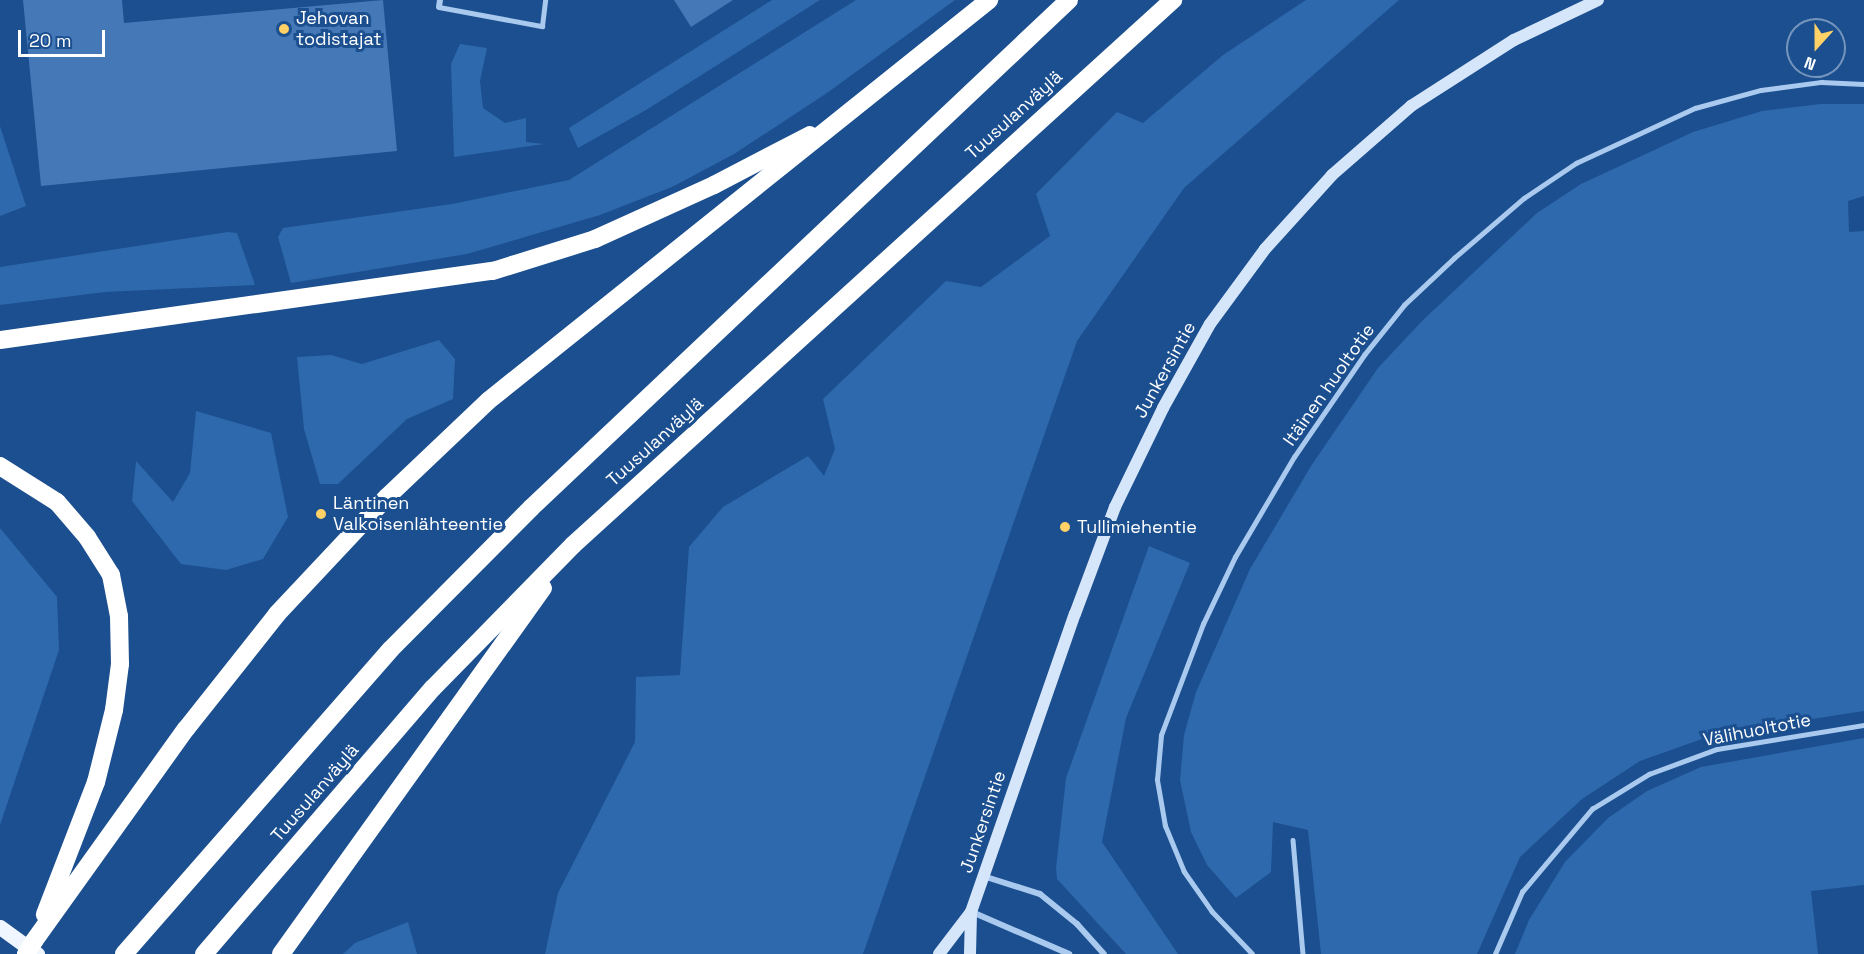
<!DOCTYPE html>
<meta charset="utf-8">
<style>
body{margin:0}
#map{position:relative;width:1864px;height:954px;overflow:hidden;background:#1b4f8f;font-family:"Space Grotesk",sans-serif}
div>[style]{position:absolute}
.green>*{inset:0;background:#2e69ad}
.building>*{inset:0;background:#4478b7}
.lane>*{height:4.5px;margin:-2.25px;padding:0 2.25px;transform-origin:2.25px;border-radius:2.25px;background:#a9c9ee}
.street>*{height:6px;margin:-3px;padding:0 3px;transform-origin:3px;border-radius:3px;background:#a9c9ee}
.secondary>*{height:12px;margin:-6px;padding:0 6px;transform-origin:6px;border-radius:6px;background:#d6e6fa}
.primary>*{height:15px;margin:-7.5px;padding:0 7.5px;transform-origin:7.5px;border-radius:7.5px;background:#f0f6ff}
.highway>*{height:18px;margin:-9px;padding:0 9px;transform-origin:9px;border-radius:9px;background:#fff}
.highway-bridge>*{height:18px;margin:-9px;padding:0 9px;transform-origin:9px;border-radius:9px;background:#fff}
.dots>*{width:16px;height:16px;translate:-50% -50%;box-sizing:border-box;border:3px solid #1b4f8f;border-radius:50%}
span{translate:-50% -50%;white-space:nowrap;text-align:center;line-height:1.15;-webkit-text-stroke:6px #1b4f8f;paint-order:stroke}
.poi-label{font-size:18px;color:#fff}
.left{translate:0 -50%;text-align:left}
.street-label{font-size:18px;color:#fff}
.north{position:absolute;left:1786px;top:18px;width:60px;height:60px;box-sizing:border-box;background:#1b4f8f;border:2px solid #7695bc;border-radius:50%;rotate:201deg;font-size:16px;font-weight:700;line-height:24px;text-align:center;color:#fff}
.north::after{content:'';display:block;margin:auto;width:21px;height:27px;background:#ffd166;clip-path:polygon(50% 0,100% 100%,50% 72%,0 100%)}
.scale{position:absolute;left:18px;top:30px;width:87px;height:27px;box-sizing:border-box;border:3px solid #fff;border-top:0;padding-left:8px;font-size:18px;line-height:21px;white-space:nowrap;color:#fff;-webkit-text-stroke:4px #1b4f8f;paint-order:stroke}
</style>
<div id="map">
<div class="green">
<i style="clip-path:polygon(772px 0,820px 0,646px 110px,578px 148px,569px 128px)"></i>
<i style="clip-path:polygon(856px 0,955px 0,827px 93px,734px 154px,672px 187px,600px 215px,467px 254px,291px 283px,278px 237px,283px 228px,452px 204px,569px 180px)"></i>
<i style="clip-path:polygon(1306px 0,1399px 0,1184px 188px,1077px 341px,863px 954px,545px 954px,558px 893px,635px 742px,636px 677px,680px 675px,689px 547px,723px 507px,808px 456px,824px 476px,835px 449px,823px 399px,946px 281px,981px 287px,1050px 236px,1036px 194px,1117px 112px,1143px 123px,1223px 55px)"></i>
<i style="clip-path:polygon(460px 44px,487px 48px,480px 81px,483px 108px,505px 123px,526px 118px,526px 142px,544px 144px,454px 157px,451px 64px)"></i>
<i style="clip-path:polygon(1821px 104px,1864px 104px,1864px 196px,1848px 201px,1849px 232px,1864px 231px,1864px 711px,1716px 734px,1640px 761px,1582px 799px,1520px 857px,1477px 954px,1321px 954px,1308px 830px,1273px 822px,1271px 872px,1236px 898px,1207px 865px,1191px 832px,1180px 780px,1184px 735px,1196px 692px,1250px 569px,1311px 466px,1378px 368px,1422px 321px,1537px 213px,1581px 184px,1693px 132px,1762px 111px)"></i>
<i style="clip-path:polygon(0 126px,26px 206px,0 216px)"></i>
<i style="clip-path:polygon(228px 232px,237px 233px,255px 285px,105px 292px,0 305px,0 267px)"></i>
<i style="clip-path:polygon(439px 340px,455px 359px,453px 399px,407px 419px,338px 484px,320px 484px,304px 429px,297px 357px,331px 355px,362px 364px)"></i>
<i style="clip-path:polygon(196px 411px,271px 433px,288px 517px,263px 559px,226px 570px,181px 564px,132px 501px,136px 461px,173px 502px,190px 473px)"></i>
<i style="clip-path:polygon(0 528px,57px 597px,59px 650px,0 825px)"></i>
<i style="clip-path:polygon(1149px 546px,1190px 563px,1126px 718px,1102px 842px,1178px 954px,1126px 954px,1057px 879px,1056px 868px,1066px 778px)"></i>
<i style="clip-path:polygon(1864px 738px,1864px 885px,1811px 891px,1818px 954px,1515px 954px,1529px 920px,1565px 862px,1608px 818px,1647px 791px,1701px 767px)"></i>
<i style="clip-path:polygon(408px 922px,417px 954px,343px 954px,355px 943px)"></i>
</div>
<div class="building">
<i style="clip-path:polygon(23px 0,122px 0,124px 23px,383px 0,397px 151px,41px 186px)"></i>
<i style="clip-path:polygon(674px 0,733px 0,691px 27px)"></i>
</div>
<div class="lane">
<i style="left:439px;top:7px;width:105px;rotate:10.5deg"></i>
<i style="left:542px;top:26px;width:26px;rotate:-83deg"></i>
<i style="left:1293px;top:840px;width:114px;rotate:85deg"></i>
<i style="left:1252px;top:954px;width:58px;rotate:-133.6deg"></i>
<i style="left:1212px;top:912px;width:49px;rotate:-125deg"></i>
<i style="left:1184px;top:872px;width:50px;rotate:-112.4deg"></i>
<i style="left:1165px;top:826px;width:47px;rotate:-99.9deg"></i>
<i style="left:1157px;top:780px;width:45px;rotate:-84.9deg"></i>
<i style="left:1161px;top:735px;width:119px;rotate:-69.3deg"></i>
<i style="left:1203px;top:624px;width:74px;rotate:-64.5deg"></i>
<i style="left:1235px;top:557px;width:116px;rotate:-59.5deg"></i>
<i style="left:1294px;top:457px;width:124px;rotate:-55.5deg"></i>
<i style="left:1364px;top:355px;width:64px;rotate:-51.3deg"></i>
<i style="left:1404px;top:305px;width:69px;rotate:-43.2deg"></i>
<i style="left:1454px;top:258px;width:92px;rotate:-40.6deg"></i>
<i style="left:1524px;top:198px;width:63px;rotate:-33.9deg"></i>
<i style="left:1576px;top:163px;width:131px;rotate:-24.8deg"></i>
<i style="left:1695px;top:108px;width:68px;rotate:-15.3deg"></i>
<i style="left:1761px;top:90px;width:61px;rotate:-7.6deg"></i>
<i style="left:1821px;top:82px;width:43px;rotate:2.7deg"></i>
<i style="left:1495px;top:954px;width:68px;rotate:-66.5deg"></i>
<i style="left:1522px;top:892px;width:109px;rotate:-49.9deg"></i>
<i style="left:1592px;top:809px;width:67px;rotate:-31.6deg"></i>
<i style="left:1649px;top:774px;width:72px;rotate:-20.2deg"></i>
<i style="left:1717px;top:749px;width:149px;rotate:-9.3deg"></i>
</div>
<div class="street">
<i style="left:439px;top:7px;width:7px;rotate:-82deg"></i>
<i style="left:983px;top:876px;width:60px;rotate:17.5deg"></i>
<i style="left:1040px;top:894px;width:48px;rotate:39deg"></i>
<i style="left:1077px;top:924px;width:40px;rotate:48deg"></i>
<i style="left:972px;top:912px;width:106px;rotate:23.4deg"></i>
</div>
<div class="secondary">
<i style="left:939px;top:954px;width:53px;rotate:-52.7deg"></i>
<i style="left:970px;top:954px;width:42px;rotate:-88.6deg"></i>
<i style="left:971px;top:912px;width:316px;rotate:-70.8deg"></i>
<i style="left:1075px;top:614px;width:114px;rotate:-69.5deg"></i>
<i style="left:1115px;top:507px;width:110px;rotate:-64.1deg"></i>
<i style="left:1163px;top:408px;width:96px;rotate:-60.8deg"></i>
<i style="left:1210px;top:324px;width:93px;rotate:-53.7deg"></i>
<i style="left:1265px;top:249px;width:100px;rotate:-47.8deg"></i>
<i style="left:1332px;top:175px;width:105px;rotate:-41.1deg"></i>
<i style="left:1411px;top:106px;width:122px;rotate:-32.7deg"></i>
<i style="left:1514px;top:40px;width:93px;rotate:-25.5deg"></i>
</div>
<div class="primary">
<i style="left:0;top:927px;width:46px;rotate:36.1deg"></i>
</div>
<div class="highway">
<i style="left:0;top:340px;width:498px;rotate:-8deg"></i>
<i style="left:493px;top:271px;width:107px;rotate:-17.4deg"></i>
<i style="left:595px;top:239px;width:131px;rotate:-24.4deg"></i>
<i style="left:714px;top:185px;width:108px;rotate:-27.5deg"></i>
<i style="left:0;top:466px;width:67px;rotate:32.3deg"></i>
<i style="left:57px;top:502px;width:46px;rotate:49.4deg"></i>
<i style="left:87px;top:537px;width:45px;rotate:57.7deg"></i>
<i style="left:111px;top:575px;width:42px;rotate:79deg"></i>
<i style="left:119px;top:616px;width:48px;rotate:88.8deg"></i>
<i style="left:120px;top:664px;width:46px;rotate:97.4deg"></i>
<i style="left:114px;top:710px;width:74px;rotate:104deg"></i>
<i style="left:96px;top:782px;width:142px;rotate:111.1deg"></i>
<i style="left:34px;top:941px;width:261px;rotate:-54.4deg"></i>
<i style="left:186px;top:729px;width:147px;rotate:-51.6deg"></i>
<i style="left:277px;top:614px;width:161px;rotate:-46.8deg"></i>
<i style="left:387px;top:497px;width:139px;rotate:-43.5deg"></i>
<i style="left:488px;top:401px;width:642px;rotate:-38.67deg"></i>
<i style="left:124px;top:954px;width:405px;rotate:-48.8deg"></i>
<i style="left:391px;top:649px;width:199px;rotate:-45.2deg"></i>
<i style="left:531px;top:508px;width:740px;rotate:-43.36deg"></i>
<i style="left:204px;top:954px;width:351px;rotate:-49.3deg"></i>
<i style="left:433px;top:688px;width:200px;rotate:-45.6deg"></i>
<i style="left:573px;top:545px;width:811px;rotate:-42.25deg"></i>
<i style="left:281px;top:954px;width:450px;rotate:-54.4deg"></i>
</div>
<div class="highway-bridge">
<i style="left:26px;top:954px;width:15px;rotate:-58deg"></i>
</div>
<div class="dots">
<i style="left:284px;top:29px;background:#ffd166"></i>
<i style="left:321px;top:514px;background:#ffd166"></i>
<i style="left:1065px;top:527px;background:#ffd166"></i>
</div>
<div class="poi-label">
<span class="left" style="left:296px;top:29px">Jehovan<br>todistajat</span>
<span class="left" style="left:333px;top:514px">Läntinen<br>Valkoisenlähteentie</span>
<span class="left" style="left:1077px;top:527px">Tullimiehentie</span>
</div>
<div class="street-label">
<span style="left:1014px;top:115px;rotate:-42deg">Tuusulanväylä</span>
<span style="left:1165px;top:370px;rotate:-61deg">Junkersintie</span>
<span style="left:1329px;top:385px;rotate:-55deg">Itäinen huoltotie</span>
<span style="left:655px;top:442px;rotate:-42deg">Tuusulanväylä</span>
<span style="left:1757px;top:730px;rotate:-11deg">Välihuoltotie</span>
<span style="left:315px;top:793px;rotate:-49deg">Tuusulanväylä</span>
<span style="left:983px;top:822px;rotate:-71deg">Junkersintie</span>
</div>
<div class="north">N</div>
<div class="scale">20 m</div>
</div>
